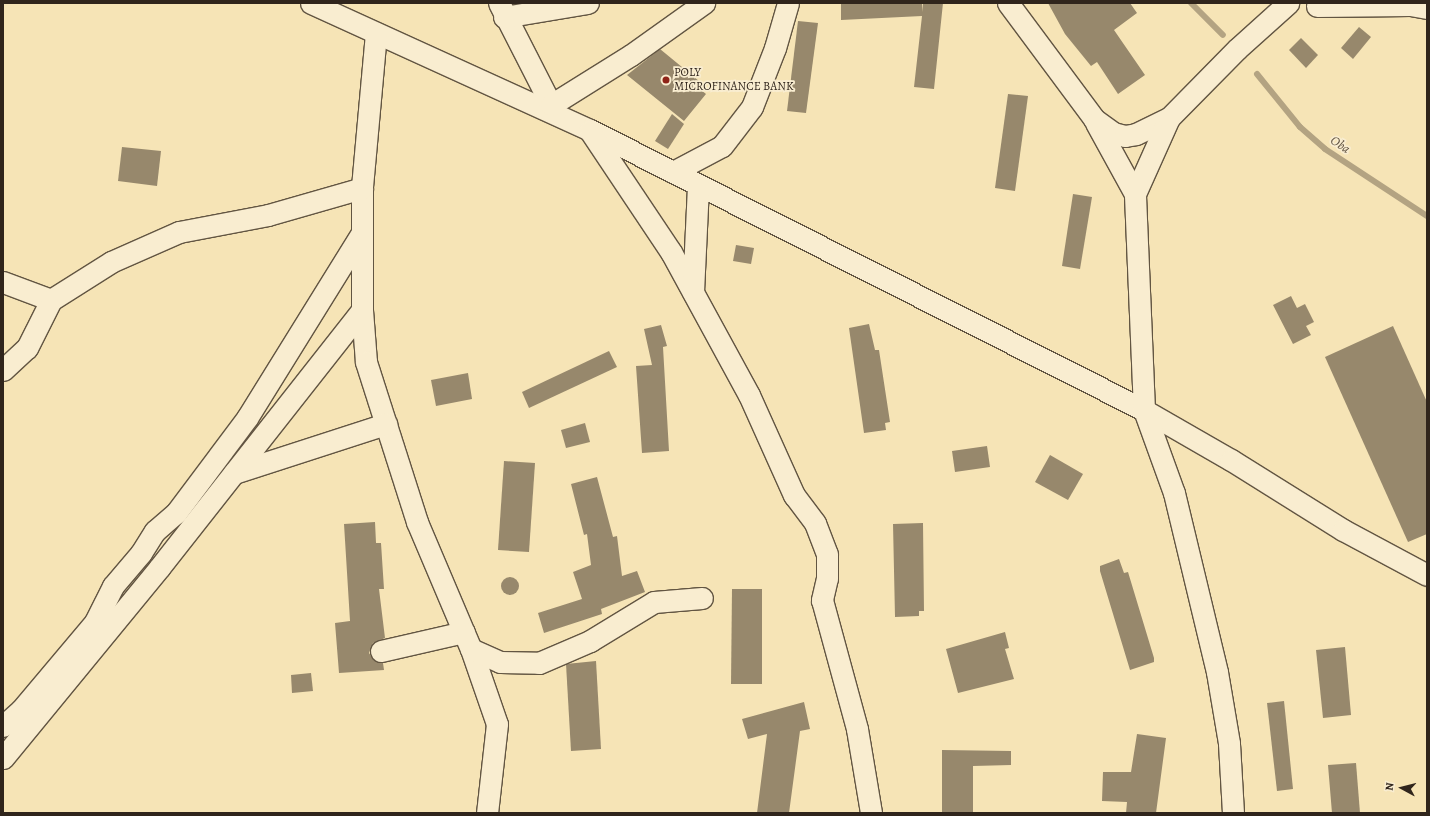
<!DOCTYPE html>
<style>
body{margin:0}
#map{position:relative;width:1430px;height:816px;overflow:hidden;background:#f6e4b6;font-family:Alegreya,serif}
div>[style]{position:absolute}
.stream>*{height:6px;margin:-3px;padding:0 3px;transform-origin:3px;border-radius:3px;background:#b3a382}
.building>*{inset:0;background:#97886c}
.round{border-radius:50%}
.roads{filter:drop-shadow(1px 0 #625542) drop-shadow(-1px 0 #625542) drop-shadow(0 1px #625542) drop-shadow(0 -1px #625542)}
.minor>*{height:21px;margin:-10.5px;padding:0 10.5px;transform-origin:10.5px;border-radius:10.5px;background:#f9edd0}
.dots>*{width:11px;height:11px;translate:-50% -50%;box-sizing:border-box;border:2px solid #f9edd0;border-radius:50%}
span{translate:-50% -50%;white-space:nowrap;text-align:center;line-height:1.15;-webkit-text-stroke:3.5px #f9edd0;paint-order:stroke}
.poi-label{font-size:12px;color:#30251c}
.left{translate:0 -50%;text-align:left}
.water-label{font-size:13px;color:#5e5140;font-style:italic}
.frame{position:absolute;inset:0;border:4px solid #30251c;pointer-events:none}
.north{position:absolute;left:1382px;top:768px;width:40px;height:40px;-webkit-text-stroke:3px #f9edd0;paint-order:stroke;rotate:277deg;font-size:11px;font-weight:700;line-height:16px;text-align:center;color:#30251c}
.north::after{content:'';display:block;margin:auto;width:14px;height:18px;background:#30251c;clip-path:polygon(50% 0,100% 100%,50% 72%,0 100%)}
</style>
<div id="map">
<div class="stream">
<i style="left:1191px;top:3px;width:45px;rotate:45deg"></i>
<i style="left:1257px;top:74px;width:68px;rotate:50.9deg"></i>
<i style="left:1300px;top:127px;width:33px;rotate:41deg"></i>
<i style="left:1325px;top:149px;width:122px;rotate:33.3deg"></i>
</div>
<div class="building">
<i style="clip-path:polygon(841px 3px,922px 3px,922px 12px,923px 3px,943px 3px,934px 89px,914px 87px,922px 16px,841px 20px)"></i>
<i style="clip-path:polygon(1048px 3px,1130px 3px,1137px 13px,1114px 30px,1145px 75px,1118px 94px,1097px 62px,1091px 66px,1065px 34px)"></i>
<i style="clip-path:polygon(798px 21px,818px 23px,806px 113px,787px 111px)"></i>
<i style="clip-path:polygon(1359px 27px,1371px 37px,1353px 59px,1341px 48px)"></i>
<i style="clip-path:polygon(1301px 38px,1318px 55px,1306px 68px,1289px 50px)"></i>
<i style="clip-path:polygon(660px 49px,705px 86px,701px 90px,706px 94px,684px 121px,627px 75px)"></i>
<i style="clip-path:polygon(1008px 94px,1028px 96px,1015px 191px,995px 188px)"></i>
<i style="clip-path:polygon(672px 114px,684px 124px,668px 149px,655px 141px)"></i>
<i style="clip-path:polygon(122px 147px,161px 151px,157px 186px,118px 181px)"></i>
<i style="clip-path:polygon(1073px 194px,1092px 197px,1080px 269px,1062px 266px)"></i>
<i style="clip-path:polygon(736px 245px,754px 248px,751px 264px,733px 261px)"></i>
<i style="clip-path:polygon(1291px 296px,1297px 308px,1305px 304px,1314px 322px,1306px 326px,1311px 335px,1293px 344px,1273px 305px)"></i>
<i style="clip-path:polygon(869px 324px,875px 350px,879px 350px,890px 422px,885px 423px,886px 430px,864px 433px,849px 328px)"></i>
<i style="clip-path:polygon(661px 325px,667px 346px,663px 347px,669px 451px,642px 453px,636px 366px,652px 365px,644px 329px)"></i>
<i style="clip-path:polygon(1393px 326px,1427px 402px,1427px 534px,1408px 542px,1325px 357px)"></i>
<i style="clip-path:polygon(609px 351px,617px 367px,529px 408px,522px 392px)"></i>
<i style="clip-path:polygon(468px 373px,472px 399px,436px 406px,431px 380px)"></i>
<i style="clip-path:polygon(585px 423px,590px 442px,566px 448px,561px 430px)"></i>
<i style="clip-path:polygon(987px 446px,990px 467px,955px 472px,952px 451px)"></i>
<i style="clip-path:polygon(1050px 455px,1083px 474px,1068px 500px,1035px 482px)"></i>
<i style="clip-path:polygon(504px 461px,535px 463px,529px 552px,498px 550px)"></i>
<i style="clip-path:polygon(597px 477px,613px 537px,617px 536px,622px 576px,637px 571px,645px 592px,601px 609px,602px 614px,544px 633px,538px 613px,582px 599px,573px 572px,591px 565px,587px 534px,584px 535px,571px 484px)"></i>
<i style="clip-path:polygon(375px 522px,376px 543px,381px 543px,384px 589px,379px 589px,385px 638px,373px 643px,369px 653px,373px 659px,383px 663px,384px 670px,339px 673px,335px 623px,350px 621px,344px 524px)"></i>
<i style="clip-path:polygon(923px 523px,924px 611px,919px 611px,919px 616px,895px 617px,893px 524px)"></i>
<i style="clip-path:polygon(1119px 559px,1124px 573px,1128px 572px,1154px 658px,1154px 662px,1130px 670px,1100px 571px,1100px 566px)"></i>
<i class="round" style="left:501px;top:577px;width:18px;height:18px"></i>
<i style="clip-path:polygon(732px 589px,762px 589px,762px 684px,731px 684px)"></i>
<i style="clip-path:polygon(1005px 632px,1009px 648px,1005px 649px,1014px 679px,958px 693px,946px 649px)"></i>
<i style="clip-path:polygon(1345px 647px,1351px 715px,1323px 718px,1316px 650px)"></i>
<i style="clip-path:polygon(596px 661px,601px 749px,571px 751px,566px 664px)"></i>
<i style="clip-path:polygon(311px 673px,313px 691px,292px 693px,291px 675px)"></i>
<i style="clip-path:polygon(1284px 701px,1293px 789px,1277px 791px,1267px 703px)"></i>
<i style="clip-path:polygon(804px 702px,810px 729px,800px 731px,789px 813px,757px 813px,767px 734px,748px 739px,742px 719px)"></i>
<i style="clip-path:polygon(1137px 734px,1166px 738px,1156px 813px,1126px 813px,1127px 802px,1102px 801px,1103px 772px,1131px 772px)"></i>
<i style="clip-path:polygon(942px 750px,1011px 751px,1011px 765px,973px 766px,973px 813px,942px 813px)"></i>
<i style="clip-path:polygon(1356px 763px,1360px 813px,1332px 813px,1328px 765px)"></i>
</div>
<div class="roads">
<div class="minor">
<i style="left:311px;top:3px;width:307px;rotate:24.5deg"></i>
<i style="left:590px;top:130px;width:621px;rotate:26.81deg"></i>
<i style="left:1144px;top:410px;width:100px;rotate:29.9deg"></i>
<i style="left:1231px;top:460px;width:132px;rotate:32deg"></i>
<i style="left:1343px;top:530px;width:95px;rotate:28.2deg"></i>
<i style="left:499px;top:3px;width:123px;rotate:63deg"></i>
<i style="left:1008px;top:3px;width:144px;rotate:53.4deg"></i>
<i style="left:1094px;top:119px;width:24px;rotate:36deg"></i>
<i style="left:1113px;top:133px;width:12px;rotate:14deg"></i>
<i style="left:1125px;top:136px;width:11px;rotate:-10deg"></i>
<i style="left:1136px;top:134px;width:37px;rotate:-26deg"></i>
<i style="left:1317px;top:6px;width:93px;rotate:-0.6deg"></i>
<i style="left:1410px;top:5px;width:17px;rotate:10deg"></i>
<i style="left:504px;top:17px;width:85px;rotate:-9.5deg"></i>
<i style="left:376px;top:33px;width:156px;rotate:95.2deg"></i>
<i style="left:362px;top:188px;width:122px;rotate:90deg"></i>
<i style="left:362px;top:310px;width:52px;rotate:85.6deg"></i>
<i style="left:366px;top:362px;width:168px;rotate:72.3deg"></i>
<i style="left:417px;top:522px;width:138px;rotate:67deg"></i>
<i style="left:471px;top:649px;width:79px;rotate:70.9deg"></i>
<i style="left:497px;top:724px;width:90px;rotate:96.4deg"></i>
<i style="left:551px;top:105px;width:94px;rotate:-32deg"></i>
<i style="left:631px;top:55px;width:90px;rotate:-35.5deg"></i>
<i style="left:1096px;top:123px;width:81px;rotate:61.2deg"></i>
<i style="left:590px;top:131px;width:146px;rotate:56.2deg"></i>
<i style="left:671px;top:252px;width:163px;rotate:61.4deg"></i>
<i style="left:749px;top:395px;width:110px;rotate:65.8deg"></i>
<i style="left:794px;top:495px;width:35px;rotate:53deg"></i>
<i style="left:815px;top:523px;width:33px;rotate:69deg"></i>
<i style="left:827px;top:554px;width:24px;rotate:90deg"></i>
<i style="left:827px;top:578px;width:23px;rotate:103deg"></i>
<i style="left:822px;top:600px;width:134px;rotate:74.8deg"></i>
<i style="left:857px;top:729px;width:85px;rotate:80.5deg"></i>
<i style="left:673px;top:172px;width:55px;rotate:-28deg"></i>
<i style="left:722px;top:146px;width:49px;rotate:-52.4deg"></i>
<i style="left:752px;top:107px;width:63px;rotate:-68.7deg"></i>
<i style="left:775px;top:48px;width:47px;rotate:-73.9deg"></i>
<i style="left:3px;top:282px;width:51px;rotate:20.6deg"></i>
<i style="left:693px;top:292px;width:107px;rotate:-87.3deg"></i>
<i style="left:3px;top:370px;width:33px;rotate:-43deg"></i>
<i style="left:27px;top:348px;width:54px;rotate:-63.4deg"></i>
<i style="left:51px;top:300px;width:71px;rotate:-32.3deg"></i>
<i style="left:111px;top:262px;width:74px;rotate:-23.8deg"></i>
<i style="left:179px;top:232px;width:91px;rotate:-10.8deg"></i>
<i style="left:268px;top:215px;width:98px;rotate:-16deg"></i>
<i style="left:234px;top:473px;width:160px;rotate:-17.9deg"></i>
<i style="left:471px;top:649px;width:32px;rotate:24deg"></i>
<i style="left:500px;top:662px;width:39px;rotate:1deg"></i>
<i style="left:539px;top:663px;width:56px;rotate:-23.3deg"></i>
<i style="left:590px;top:641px;width:75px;rotate:-31.4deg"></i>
<i style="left:654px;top:602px;width:48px;rotate:-4.8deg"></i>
<i style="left:381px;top:651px;width:85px;rotate:-12.9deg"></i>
<i style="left:3px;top:726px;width:24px;rotate:-42deg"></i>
<i style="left:21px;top:710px;width:115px;rotate:-49.9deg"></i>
<i style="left:95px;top:622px;width:40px;rotate:-63.4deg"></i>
<i style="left:113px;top:586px;width:43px;rotate:-49.7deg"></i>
<i style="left:141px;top:553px;width:26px;rotate:-58deg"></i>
<i style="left:155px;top:531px;width:28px;rotate:-41deg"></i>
<i style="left:176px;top:513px;width:119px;rotate:-53.2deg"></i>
<i style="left:247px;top:418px;width:216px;rotate:-58.2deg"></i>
<i style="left:3px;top:758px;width:246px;rotate:-50.6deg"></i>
<i style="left:159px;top:568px;width:328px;rotate:-51.8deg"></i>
<i style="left:1233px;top:813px;width:70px;rotate:-93.3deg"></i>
<i style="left:1229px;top:743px;width:72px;rotate:-99.6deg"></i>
<i style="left:1217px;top:672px;width:184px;rotate:-103.5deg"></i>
<i style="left:1174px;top:493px;width:88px;rotate:-109.9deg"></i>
<i style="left:1144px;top:410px;width:216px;rotate:-92.4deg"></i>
<i style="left:1135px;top:194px;width:83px;rotate:-65.9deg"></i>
<i style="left:1169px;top:118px;width:97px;rotate:-45.4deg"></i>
<i style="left:1237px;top:49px;width:69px;rotate:-42deg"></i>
</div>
</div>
<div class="dots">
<i style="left:666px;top:80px;background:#8f2418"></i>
</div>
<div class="poi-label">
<span class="left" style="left:674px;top:80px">POLY<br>MICROFINANCE BANK</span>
</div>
<div class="water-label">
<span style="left:1340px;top:145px;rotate:34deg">Oba</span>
</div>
<div class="frame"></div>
<div class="north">N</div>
</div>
